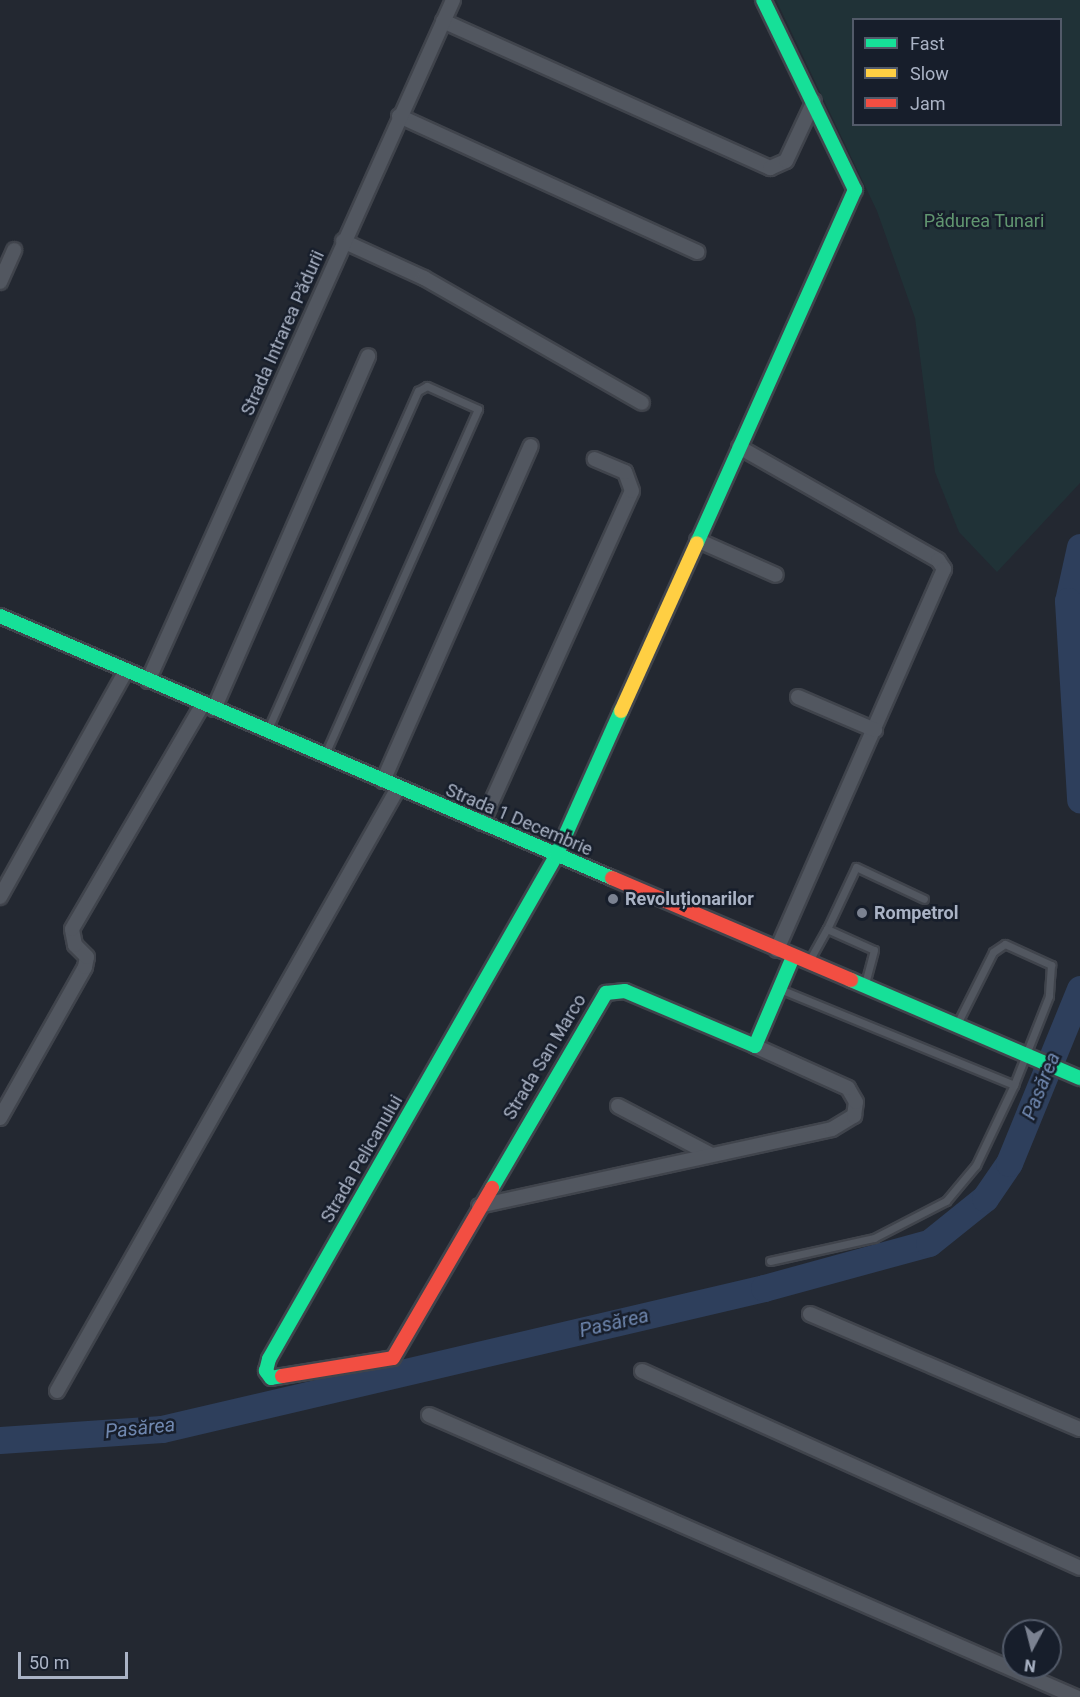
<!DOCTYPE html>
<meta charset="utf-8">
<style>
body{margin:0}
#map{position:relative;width:1080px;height:1697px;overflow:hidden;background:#232831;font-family:Roboto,sans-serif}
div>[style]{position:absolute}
.green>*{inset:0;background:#203237}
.river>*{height:27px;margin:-13.5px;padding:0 13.5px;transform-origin:13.5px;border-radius:13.5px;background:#2e3f5c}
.roads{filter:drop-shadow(2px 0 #40444c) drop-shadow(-2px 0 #40444c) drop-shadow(0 2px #40444c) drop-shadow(0 -2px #40444c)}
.lane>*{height:7px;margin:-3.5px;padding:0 3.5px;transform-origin:3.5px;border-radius:3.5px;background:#525760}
.street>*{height:14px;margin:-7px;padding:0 7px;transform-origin:7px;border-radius:7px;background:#525760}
.fast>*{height:14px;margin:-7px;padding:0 7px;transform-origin:7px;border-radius:7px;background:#16e098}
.slow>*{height:14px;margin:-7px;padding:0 7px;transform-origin:7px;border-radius:7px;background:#ffcf43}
.jam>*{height:14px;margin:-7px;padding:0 7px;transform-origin:7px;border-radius:7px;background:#f24e42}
.dots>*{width:16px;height:16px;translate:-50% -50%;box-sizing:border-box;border:3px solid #171e2b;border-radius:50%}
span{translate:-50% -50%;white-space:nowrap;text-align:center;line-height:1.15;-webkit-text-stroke:5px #171e2b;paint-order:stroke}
.park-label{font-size:18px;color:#619670}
.street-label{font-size:18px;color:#aab3c5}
.poi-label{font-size:18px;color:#aab3c5;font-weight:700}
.left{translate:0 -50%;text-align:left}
.water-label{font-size:20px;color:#7088b0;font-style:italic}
.legend{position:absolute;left:852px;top:18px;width:210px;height:108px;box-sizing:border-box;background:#171e2b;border:2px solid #525a69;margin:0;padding:8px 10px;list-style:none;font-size:18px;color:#aab3c5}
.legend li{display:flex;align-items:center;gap:12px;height:30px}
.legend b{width:30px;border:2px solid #525a69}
.north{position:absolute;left:1002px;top:1619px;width:60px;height:60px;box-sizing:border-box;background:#171e2b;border:2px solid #525a69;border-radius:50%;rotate:187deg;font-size:16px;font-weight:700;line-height:24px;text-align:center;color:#aab3c5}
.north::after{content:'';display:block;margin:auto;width:21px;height:27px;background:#7b8291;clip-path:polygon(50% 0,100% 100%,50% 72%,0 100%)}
.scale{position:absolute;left:18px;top:1652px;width:110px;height:27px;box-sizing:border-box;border:3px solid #aab3c5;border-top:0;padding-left:8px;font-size:18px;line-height:21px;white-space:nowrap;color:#aab3c5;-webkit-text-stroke:4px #171e2b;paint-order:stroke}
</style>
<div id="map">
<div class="green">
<i style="clip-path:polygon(evenodd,776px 0,1080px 0,1080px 483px,997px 572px,959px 532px,935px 472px,915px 318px,877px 211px,776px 0,854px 20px,1060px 20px,1060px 124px,854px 124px,854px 20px)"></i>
</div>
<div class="river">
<i style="left:1080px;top:547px;width:55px;rotate:102.5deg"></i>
<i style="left:1068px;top:601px;width:199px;rotate:86.5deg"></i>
<i style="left:0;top:1440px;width:162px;rotate:-3.9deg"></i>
<i style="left:162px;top:1429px;width:618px;rotate:-13.18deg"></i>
<i style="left:764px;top:1288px;width:171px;rotate:-15.3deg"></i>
<i style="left:929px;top:1243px;width:72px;rotate:-38.8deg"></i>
<i style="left:985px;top:1198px;width:42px;rotate:-55.6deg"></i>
<i style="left:1009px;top:1163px;width:188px;rotate:-67.8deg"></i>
</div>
<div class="roads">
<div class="lane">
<i style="left:268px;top:729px;width:370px;rotate:-66.1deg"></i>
<i style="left:418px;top:391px;width:10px;rotate:-29deg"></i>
<i style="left:427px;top:386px;width:56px;rotate:24.3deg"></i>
<i style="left:478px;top:409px;width:377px;rotate:113.9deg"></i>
<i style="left:827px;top:929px;width:68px;rotate:-64.9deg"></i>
<i style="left:856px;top:867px;width:75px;rotate:25.2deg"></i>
<i style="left:809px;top:961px;width:37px;rotate:-61deg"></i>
<i style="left:827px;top:929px;width:51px;rotate:24.1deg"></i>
<i style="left:874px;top:950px;width:35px;rotate:105deg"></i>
<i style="left:957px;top:1024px;width:80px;rotate:-63.4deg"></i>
<i style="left:993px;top:952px;width:14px;rotate:-34deg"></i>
<i style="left:1005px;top:944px;width:51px;rotate:24.5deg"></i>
<i style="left:1051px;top:965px;width:31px;rotate:94deg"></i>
<i style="left:1049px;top:996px;width:96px;rotate:111.5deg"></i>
<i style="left:770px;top:1261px;width:107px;rotate:-12.5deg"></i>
<i style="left:874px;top:1238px;width:81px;rotate:-27.2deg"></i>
<i style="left:946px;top:1201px;width:47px;rotate:-50.2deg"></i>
<i style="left:976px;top:1165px;width:89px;rotate:-64.6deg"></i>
<i style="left:1014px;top:1085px;width:251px;rotate:-157.7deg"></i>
</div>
<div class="street">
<i style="left:443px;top:21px;width:359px;rotate:24.2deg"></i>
<i style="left:770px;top:168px;width:17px;rotate:-24deg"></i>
<i style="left:786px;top:161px;width:66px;rotate:-65deg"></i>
<i style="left:399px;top:116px;width:328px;rotate:24.5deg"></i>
<i style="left:343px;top:241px;width:89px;rotate:24.6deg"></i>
<i style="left:424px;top:278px;width:251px;rotate:29.8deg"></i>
<i style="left:0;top:282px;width:35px;rotate:-66deg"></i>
<i style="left:739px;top:447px;width:229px;rotate:29.6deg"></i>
<i style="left:938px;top:560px;width:11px;rotate:56deg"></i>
<i style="left:944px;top:569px;width:416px;rotate:113.7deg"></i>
<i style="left:697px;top:540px;width:86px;rotate:23.9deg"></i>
<i style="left:148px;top:681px;width:746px;rotate:-65.87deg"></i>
<i style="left:798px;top:697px;width:84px;rotate:23.2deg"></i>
<i style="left:214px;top:709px;width:385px;rotate:-66.4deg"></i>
<i style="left:383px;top:781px;width:366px;rotate:-66.2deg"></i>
<i style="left:482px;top:823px;width:364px;rotate:-65.7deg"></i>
<i style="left:632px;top:491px;width:20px;rotate:-110deg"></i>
<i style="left:625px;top:472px;width:33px;rotate:-157deg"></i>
<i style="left:0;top:897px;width:259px;rotate:-60.9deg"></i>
<i style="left:618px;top:1106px;width:104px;rotate:27.6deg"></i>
<i style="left:0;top:1118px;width:173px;rotate:-60.6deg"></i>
<i style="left:85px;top:967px;width:10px;rotate:-79deg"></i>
<i style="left:87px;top:957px;width:17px;rotate:-135deg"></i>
<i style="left:75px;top:945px;width:16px;rotate:-101deg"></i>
<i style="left:72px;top:929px;width:260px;rotate:-59.8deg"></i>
<i style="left:479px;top:1206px;width:361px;rotate:-12.3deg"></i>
<i style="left:832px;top:1129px;width:26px;rotate:-31deg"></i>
<i style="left:854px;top:1116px;width:14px;rotate:-82deg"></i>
<i style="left:856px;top:1102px;width:16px;rotate:-120deg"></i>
<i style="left:848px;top:1088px;width:102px;rotate:-155.7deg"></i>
<i style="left:810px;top:1314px;width:293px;rotate:23.1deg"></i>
<i style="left:642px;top:1371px;width:480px;rotate:24.2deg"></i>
<i style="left:57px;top:1391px;width:693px;rotate:-60.51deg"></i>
<i style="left:429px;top:1415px;width:706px;rotate:23.55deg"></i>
</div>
<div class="fast">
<i style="left:697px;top:543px;width:387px;rotate:-65.9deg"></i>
<i style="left:855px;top:190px;width:211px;rotate:-115.8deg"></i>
<i style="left:0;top:616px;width:666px;rotate:23.18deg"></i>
<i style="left:851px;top:980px;width:249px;rotate:23.2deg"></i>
<i style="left:492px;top:1188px;width:226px;rotate:-59.7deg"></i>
<i style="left:606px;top:993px;width:19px;rotate:-6deg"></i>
<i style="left:625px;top:991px;width:141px;rotate:22.9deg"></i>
<i style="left:755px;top:1046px;width:97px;rotate:-66.9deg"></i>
<i style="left:282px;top:1376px;width:11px;rotate:170deg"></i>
<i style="left:271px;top:1378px;width:9px;rotate:-126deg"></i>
<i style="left:266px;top:1371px;width:12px;rotate:-76deg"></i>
<i style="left:269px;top:1359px;width:579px;rotate:-60.29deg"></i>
<i style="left:556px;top:856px;width:159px;rotate:-65.9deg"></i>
</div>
<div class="slow">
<i style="left:621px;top:711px;width:184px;rotate:-65.7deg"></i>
</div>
<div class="jam">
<i style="left:612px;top:878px;width:260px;rotate:23.1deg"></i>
<i style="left:282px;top:1376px;width:112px;rotate:-9.2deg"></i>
<i style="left:393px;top:1358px;width:197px;rotate:-59.8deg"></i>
</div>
</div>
<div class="dots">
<i style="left:613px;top:899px;background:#7b8291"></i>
<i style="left:862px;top:913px;background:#7b8291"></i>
</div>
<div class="park-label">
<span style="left:984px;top:221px">Pădurea Tunari</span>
</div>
<div class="street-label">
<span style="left:283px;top:333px;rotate:-66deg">Strada Intrarea Pădurii</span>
<span style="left:519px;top:820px;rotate:23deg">Strada 1 Decembrie</span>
<span style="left:545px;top:1057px;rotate:-59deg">Strada San Marco</span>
<span style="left:362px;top:1159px;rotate:-60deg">Strada Pelicanului</span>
</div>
<div class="poi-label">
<span class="left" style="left:625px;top:899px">Revoluționarilor</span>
<span class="left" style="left:874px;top:913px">Rompetrol</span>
</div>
<div class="water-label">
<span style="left:1041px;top:1086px;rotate:-68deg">Pasărea</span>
<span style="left:614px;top:1323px;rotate:-13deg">Pasărea</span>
<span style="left:140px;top:1428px;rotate:-6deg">Pasărea</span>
</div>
<ul class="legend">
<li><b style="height:8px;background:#16e098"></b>Fast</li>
<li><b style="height:8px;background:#ffcf43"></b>Slow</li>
<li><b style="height:8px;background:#f24e42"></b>Jam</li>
</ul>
<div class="north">N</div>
<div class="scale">50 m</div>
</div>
